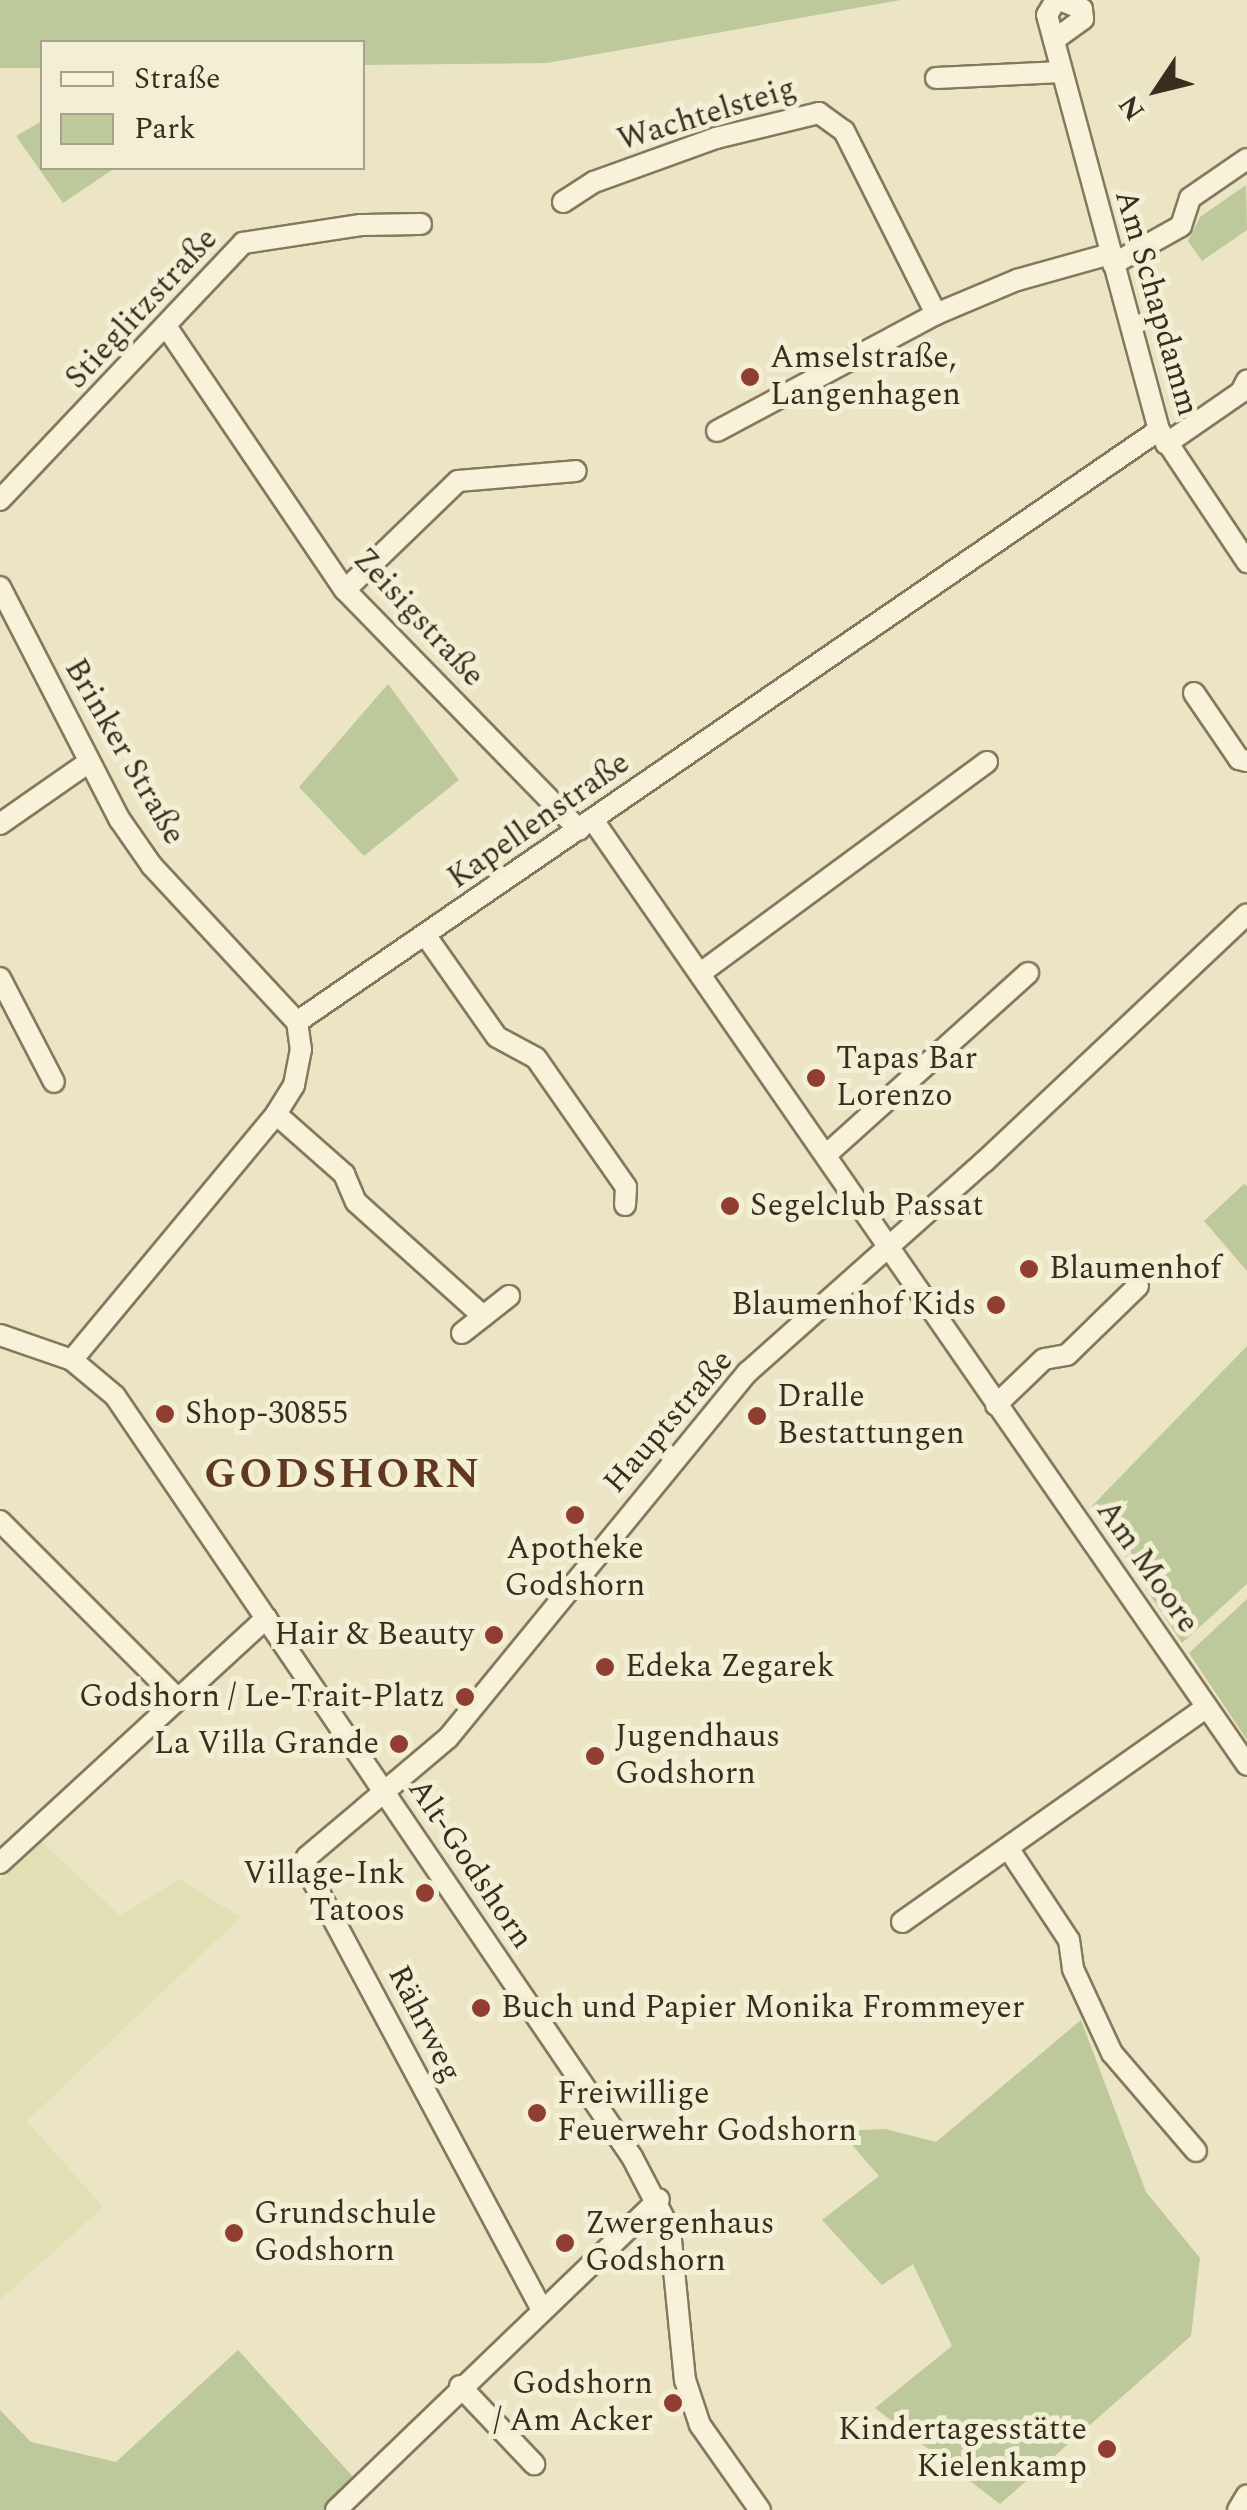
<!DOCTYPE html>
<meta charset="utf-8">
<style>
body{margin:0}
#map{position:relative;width:1247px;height:2510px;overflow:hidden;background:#ebe5c6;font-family:Spectral,serif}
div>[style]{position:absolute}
.farmland>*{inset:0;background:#e0e0b4}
.green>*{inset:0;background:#bdc99b}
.roads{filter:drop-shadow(2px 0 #85785d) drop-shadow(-2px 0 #85785d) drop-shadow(0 2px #85785d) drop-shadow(0 -2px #85785d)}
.minor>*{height:20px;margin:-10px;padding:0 10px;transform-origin:10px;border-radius:10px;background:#f7f2d9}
.dots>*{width:28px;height:28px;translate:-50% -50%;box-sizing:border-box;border:5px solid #f3efd5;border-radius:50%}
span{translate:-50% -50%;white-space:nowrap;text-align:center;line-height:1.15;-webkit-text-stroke:10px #f3efd5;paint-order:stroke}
.street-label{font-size:32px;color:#372e20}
.poi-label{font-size:32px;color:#372e20}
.left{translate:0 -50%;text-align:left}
.right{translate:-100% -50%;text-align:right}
.district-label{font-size:42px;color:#603822;font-weight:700;letter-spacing:2.5px}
.legend{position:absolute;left:40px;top:40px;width:325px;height:130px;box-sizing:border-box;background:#f3efd5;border:2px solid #a8a28d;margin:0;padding:12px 18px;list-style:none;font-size:30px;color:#372e20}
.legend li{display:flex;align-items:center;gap:20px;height:50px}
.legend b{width:50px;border:2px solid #a8a28d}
.north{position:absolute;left:1107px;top:40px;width:100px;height:100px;-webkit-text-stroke:8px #f3efd5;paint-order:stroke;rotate:235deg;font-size:28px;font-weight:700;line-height:40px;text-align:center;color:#372e20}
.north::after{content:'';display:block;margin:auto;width:35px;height:45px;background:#372e20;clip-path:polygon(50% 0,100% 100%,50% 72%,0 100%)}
</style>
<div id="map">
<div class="farmland">
<i style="clip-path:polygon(42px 1842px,120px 1916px,179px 1879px,241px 1917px,27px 2121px,103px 2207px,0 2300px,0 1879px)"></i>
</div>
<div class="green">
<i style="clip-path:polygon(0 0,901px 0,547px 63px,363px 65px,362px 42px,42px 42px,42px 68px,0 68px)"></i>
<i style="clip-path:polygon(42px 121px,42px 168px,115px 168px,63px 203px,16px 136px)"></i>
<i style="clip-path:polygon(1246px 185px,1247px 230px,1202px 261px,1188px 241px,1200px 217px)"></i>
<i style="clip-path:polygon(388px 684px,459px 780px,364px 856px,299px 787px)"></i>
<i style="clip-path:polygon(1244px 1184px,1247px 1186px,1247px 1271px,1204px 1221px)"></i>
<i style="clip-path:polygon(1247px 1346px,1247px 1584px,1182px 1643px,1091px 1507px)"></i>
<i style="clip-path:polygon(1247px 1599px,1247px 1740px,1189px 1653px)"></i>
<i style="clip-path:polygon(1081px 2020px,1146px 2192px,1200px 2258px,1191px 2336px,1000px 2504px,875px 2408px,952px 2346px,913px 2264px,882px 2285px,822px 2220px,879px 2176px,840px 2131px,885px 2129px,936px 2142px)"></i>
<i style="clip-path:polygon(238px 2350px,365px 2490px,344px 2510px,0 2510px,0 2410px,31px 2442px,116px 2462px)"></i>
</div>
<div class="roads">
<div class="minor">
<i style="left:1056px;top:0;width:17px;rotate:121deg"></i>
<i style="left:1047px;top:15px;width:430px;rotate:74.9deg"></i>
<i style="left:1159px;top:430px;width:159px;rotate:56.3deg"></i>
<i style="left:1054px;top:40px;width:36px;rotate:-36deg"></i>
<i style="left:1083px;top:19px;width:10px;rotate:-96deg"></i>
<i style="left:1082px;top:9px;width:24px;rotate:-158deg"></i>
<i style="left:936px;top:78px;width:126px;rotate:-2.7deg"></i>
<i style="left:563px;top:202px;width:37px;rotate:-33deg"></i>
<i style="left:594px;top:182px;width:130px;rotate:-19.8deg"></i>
<i style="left:716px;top:138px;width:106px;rotate:-13.6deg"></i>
<i style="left:819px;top:113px;width:31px;rotate:36deg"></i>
<i style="left:844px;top:131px;width:205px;rotate:63.3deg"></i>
<i style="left:1113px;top:264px;width:78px;rotate:-29.2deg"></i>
<i style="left:1181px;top:226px;width:29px;rotate:-72deg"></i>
<i style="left:1190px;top:198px;width:69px;rotate:-34.4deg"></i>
<i style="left:168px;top:329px;width:315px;rotate:55.9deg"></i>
<i style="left:345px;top:590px;width:335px;rotate:45.7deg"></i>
<i style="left:717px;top:431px;width:248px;rotate:-28.1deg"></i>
<i style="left:936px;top:314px;width:88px;rotate:-22.8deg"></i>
<i style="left:1017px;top:280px;width:97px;rotate:-15.6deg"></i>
<i style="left:1166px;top:444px;width:91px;rotate:-34.7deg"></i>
<i style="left:1241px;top:392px;width:13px;rotate:-63deg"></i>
<i style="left:0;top:500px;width:354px;rotate:-46.6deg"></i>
<i style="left:243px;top:243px;width:119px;rotate:-8.7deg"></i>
<i style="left:361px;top:225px;width:60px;rotate:-1deg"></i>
<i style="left:0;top:587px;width:262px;rotate:62.8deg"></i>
<i style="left:120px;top:820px;width:56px;rotate:55.2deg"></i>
<i style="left:152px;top:866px;width:213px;rotate:47.1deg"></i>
<i style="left:345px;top:590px;width:157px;rotate:-44deg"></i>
<i style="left:458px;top:481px;width:118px;rotate:-4.8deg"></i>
<i style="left:1194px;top:693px;width:80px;rotate:55.7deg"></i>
<i style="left:1239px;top:759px;width:8px;rotate:14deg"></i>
<i style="left:593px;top:820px;width:1149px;rotate:55.31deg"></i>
<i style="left:0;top:824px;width:108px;rotate:-34.9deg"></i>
<i style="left:426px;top:936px;width:123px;rotate:54.9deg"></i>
<i style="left:497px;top:1037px;width:44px;rotate:28.3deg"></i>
<i style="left:536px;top:1058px;width:157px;rotate:55.1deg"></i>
<i style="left:626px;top:1187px;width:18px;rotate:93deg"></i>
<i style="left:702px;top:972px;width:354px;rotate:-36.4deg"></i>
<i style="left:0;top:978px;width:117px;rotate:62.6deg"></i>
<i style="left:297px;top:1022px;width:1046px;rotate:-34.48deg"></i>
<i style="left:276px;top:1114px;width:91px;rotate:41.4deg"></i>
<i style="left:344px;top:1174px;width:30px;rotate:67deg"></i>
<i style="left:356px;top:1202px;width:171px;rotate:41.9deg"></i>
<i style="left:826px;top:1155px;width:272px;rotate:-42deg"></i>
<i style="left:462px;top:1333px;width:60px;rotate:-38.2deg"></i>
<i style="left:0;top:1335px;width:76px;rotate:19.1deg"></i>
<i style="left:72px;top:1360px;width:56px;rotate:39.9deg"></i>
<i style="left:115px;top:1396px;width:920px;rotate:55.81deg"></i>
<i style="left:632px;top:2157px;width:82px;rotate:62.5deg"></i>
<i style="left:670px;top:2230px;width:151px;rotate:84.3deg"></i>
<i style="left:685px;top:2380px;width:47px;rotate:71.6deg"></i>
<i style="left:700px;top:2425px;width:104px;rotate:54.8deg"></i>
<i style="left:72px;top:1360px;width:320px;rotate:-50.3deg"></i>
<i style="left:276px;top:1114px;width:34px;rotate:-58deg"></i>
<i style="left:294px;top:1085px;width:36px;rotate:-79deg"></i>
<i style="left:301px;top:1050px;width:28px;rotate:-98deg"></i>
<i style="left:996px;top:1405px;width:66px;rotate:-43.8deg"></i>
<i style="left:1044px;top:1359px;width:23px;rotate:-10deg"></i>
<i style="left:1067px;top:1355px;width:99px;rotate:-44.2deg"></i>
<i style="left:0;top:1521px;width:250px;rotate:45deg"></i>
<i style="left:1008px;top:1848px;width:110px;rotate:56.5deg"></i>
<i style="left:1069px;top:1940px;width:29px;rotate:82deg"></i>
<i style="left:1073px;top:1969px;width:93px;rotate:65.1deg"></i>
<i style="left:1112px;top:2053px;width:129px;rotate:49.4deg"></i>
<i style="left:0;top:1863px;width:362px;rotate:-42.6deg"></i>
<i style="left:902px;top:1922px;width:373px;rotate:-35.2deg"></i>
<i style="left:541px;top:2308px;width:499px;rotate:-118.1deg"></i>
<i style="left:306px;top:1868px;width:11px;rotate:-85deg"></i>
<i style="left:307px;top:1857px;width:185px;rotate:-40.2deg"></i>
<i style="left:448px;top:1738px;width:473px;rotate:-50.7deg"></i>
<i style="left:748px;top:1372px;width:316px;rotate:-41.7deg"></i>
<i style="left:984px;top:1162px;width:361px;rotate:-43.3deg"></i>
<i style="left:460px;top:2386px;width:108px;rotate:46.5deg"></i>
<i style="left:336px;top:2510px;width:448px;rotate:-43.9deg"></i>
<i style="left:1238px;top:2510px;width:17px;rotate:-59deg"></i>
</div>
</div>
<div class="dots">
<i style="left:750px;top:377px;background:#903e31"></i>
<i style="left:816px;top:1078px;background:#903e31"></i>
<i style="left:730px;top:1206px;background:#903e31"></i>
<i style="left:1029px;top:1269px;background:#903e31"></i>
<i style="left:996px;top:1305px;background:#903e31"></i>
<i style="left:165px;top:1414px;background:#903e31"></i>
<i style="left:757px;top:1416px;background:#903e31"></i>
<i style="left:575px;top:1515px;background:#903e31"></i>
<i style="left:494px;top:1635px;background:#903e31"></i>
<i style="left:605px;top:1667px;background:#903e31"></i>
<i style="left:465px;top:1697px;background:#903e31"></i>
<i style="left:399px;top:1744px;background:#903e31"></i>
<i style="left:595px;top:1756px;background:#903e31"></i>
<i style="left:425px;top:1893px;background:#903e31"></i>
<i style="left:481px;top:2008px;background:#903e31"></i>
<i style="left:537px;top:2113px;background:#903e31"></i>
<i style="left:234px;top:2233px;background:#903e31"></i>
<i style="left:565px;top:2243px;background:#903e31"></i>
<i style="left:673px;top:2403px;background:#903e31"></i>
<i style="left:1107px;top:2449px;background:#903e31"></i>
</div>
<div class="street-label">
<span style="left:707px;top:115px;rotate:-17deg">Wachtelsteig</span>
<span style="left:1156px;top:303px;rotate:74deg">Am Schapdamm</span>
<span style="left:142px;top:309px;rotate:-47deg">Stieglitzstraße</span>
<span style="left:418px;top:618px;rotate:47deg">Zeisigstraße</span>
<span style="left:124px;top:752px;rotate:60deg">Brinker Straße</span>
<span style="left:539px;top:821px;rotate:-35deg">Kapellenstraße</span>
<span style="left:669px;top:1422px;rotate:-49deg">Hauptstraße</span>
<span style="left:1147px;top:1567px;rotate:55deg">Am Moore</span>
<span style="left:470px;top:1864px;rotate:56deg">Alt-Godshorn</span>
<span style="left:424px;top:2024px;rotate:63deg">Rährweg</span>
</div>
<div class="poi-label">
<span class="left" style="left:770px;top:377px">Amselstraße,<br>Langenhagen</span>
<span class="left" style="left:836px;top:1078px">Tapas Bar<br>Lorenzo</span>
<span class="left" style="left:750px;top:1206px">Segelclub Passat</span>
<span class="left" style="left:1049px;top:1269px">Blaumenhof</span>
<span class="right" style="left:976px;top:1305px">Blaumenhof Kids</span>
<span class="left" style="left:777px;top:1416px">Dralle<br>Bestattungen</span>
<span class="left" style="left:185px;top:1414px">Shop-30855</span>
<span style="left:575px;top:1568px">Apotheke<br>Godshorn</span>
<span class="right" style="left:474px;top:1635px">Hair &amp; Beauty</span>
<span class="left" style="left:625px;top:1667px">Edeka Zegarek</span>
<span class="right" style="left:445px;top:1697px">Godshorn / Le-Trait-Platz</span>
<span class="left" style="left:615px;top:1756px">Jugendhaus<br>Godshorn</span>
<span class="right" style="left:379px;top:1744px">La Villa Grande</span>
<span class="right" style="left:405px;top:1893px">Village-Ink<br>Tatoos</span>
<span class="left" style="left:501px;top:2008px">Buch und Papier Monika Frommeyer</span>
<span class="left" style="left:557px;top:2113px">Freiwillige<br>Feuerwehr Godshorn</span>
<span class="left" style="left:254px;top:2233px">Grundschule<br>Godshorn</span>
<span class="left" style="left:585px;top:2243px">Zwergenhaus<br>Godshorn</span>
<span class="right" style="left:653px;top:2403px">Godshorn<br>/ Am Acker</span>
<span class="right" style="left:1087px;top:2449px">Kindertagesstätte<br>Kielenkamp</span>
</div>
<div class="district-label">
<span style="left:343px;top:1475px">GODSHORN</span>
</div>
<ul class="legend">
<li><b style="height:12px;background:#f7f2d9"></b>Straße</li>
<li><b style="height:28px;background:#bdc99b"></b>Park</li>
</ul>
<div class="north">N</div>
</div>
